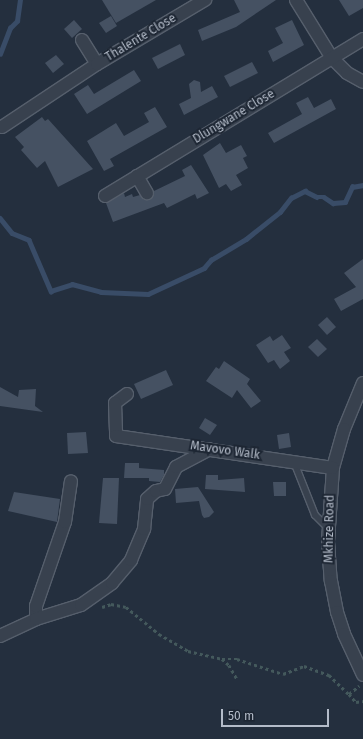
<!DOCTYPE html>
<style>
body{margin:0}
#map{position:relative;width:363px;height:739px;overflow:hidden;background:#242f3e;font-family:"Fira Sans",sans-serif}
div>[style]{position:absolute}
.stream>*{height:4.5px;margin:-2.25px;padding:0 2.25px;transform-origin:2.25px;border-radius:2.25px;background:#394c67}
.building>*{inset:0;background:#455162}
.path>*{height:2.5px;margin-top:-1.25px;transform-origin:0;background:repeating-linear-gradient(90deg,#44595c 0 3px,transparent 0 6px)}
.roads{filter:drop-shadow(1px 0 #565f6c) drop-shadow(-1px 0 #565f6c) drop-shadow(0 1px #565f6c) drop-shadow(0 -1px #565f6c)}
.lane>*{height:6px;margin:-3px;padding:0 3px;transform-origin:3px;border-radius:3px;background:#38414e}
.street>*{height:12px;margin:-6px;padding:0 6px;transform-origin:6px;border-radius:6px;background:#38414e}
span{translate:-50% -50%;white-space:nowrap;text-align:center;line-height:1.15;-webkit-text-stroke:4px #1d2633;paint-order:stroke}
.street-label{font-size:12px;color:#b4bcc9}
.scale{position:absolute;left:221px;top:709px;width:108px;height:18px;box-sizing:border-box;border:2px solid #b4bcc9;border-top:0;padding-left:5px;font-size:12px;line-height:14px;white-space:nowrap;color:#b4bcc9;-webkit-text-stroke:3px #1d2633;paint-order:stroke}
</style>
<div id="map">
<div class="stream">
<i style="left:0;top:54px;width:28px;rotate:-69deg"></i>
<i style="left:10px;top:28px;width:10px;rotate:-45deg"></i>
<i style="left:17px;top:21px;width:21px;rotate:-82deg"></i>
<i style="left:0;top:218px;width:19px;rotate:51deg"></i>
<i style="left:12px;top:233px;width:18px;rotate:22deg"></i>
<i style="left:29px;top:240px;width:56px;rotate:66.7deg"></i>
<i style="left:51px;top:291px;width:22px;rotate:-18deg"></i>
<i style="left:72px;top:284px;width:30px;rotate:15deg"></i>
<i style="left:101px;top:292px;width:47px;rotate:2.4deg"></i>
<i style="left:148px;top:294px;width:62px;rotate:-24.9deg"></i>
<i style="left:204px;top:268px;width:11px;rotate:-49deg"></i>
<i style="left:211px;top:260px;width:41px;rotate:-31deg"></i>
<i style="left:246px;top:239px;width:43px;rotate:-38.5deg"></i>
<i style="left:280px;top:212px;width:18px;rotate:-52deg"></i>
<i style="left:291px;top:198px;width:16px;rotate:-27deg"></i>
<i style="left:305px;top:191px;width:13px;rotate:27deg"></i>
<i style="left:317px;top:197px;width:7px"></i>
<i style="left:324px;top:197px;width:11px;rotate:34deg"></i>
<i style="left:333px;top:203px;width:12px;rotate:-5deg"></i>
<i style="left:345px;top:202px;width:17px;rotate:-65deg"></i>
<i style="left:352px;top:187px;width:11px;rotate:-10deg"></i>
</div>
<div class="building">
<i style="clip-path:polygon(102px 0,156px 0,116px 23px)"></i>
<i style="clip-path:polygon(234px 0,276px 0,236px 27px,202px 41px,198px 30px,240px 12px)"></i>
<i style="clip-path:polygon(339px 0,363px 0,363px 8px,349px 16px)"></i>
<i style="clip-path:polygon(111px 16px,117px 26px,106px 33px,99px 23px)"></i>
<i style="clip-path:polygon(74px 20px,82px 29px,72px 38px,64px 29px)"></i>
<i style="clip-path:polygon(292px 20px,304px 45px,273px 62px,268px 51px,283px 43px,275px 28px)"></i>
<i style="clip-path:polygon(180px 44px,185px 55px,158px 69px,152px 58px)"></i>
<i style="clip-path:polygon(56px 55px,64px 64px,53px 73px,45px 63px)"></i>
<i style="clip-path:polygon(252px 62px,258px 73px,230px 87px,224px 76px)"></i>
<i style="clip-path:polygon(134px 70px,141px 81px,87px 114px,74px 94px,88px 85px,94px 94px)"></i>
<i style="clip-path:polygon(194px 80px,200px 82px,201px 92px,212px 86px,218px 97px,184px 115px,179px 104px,191px 98px,189px 84px)"></i>
<i style="clip-path:polygon(308px 97px,314px 108px,331px 99px,336px 109px,274px 143px,268px 133px,302px 114px,296px 103px)"></i>
<i style="clip-path:polygon(155px 107px,167px 127px,110px 159px,114px 166px,104px 171px,87px 141px,116px 123px,124px 136px,149px 122px,144px 113px)"></i>
<i style="clip-path:polygon(42px 117px,45px 121px,48px 119px,93px 169px,58px 187px,45px 161px,37px 168px,21px 150px,24px 147px,15px 137px)"></i>
<i style="clip-path:polygon(220px 143px,226px 153px,241px 145px,247px 156px,243px 158px,248px 168px,236px 175px,242px 185px,231px 191px,226px 184px,219px 188px,203px 155px)"></i>
<i style="clip-path:polygon(191px 165px,209px 193px,197px 199px,195px 194px,167px 208px,164px 203px,113px 222px,106px 203px,124px 193px,125px 197px,132px 194px,133px 197px,140px 195px,144px 200px,150px 200px,154px 191px,185px 176px,182px 170px)"></i>
<i style="clip-path:polygon(363px 259px,363px 299px,341px 311px,334px 299px,356px 287px,344px 273px)"></i>
<i style="clip-path:polygon(327px 317px,336px 327px,327px 335px,318px 325px)"></i>
<i style="clip-path:polygon(282px 335px,291px 348px,284px 352px,290px 361px,280px 369px,274px 360px,268px 363px,256px 345px,270px 336px,273px 341px)"></i>
<i style="clip-path:polygon(317px 339px,327px 349px,318px 357px,308px 347px)"></i>
<i style="clip-path:polygon(224px 361px,250px 379px,247px 384px,261px 401px,251px 408px,237px 390px,232px 398px,206px 381px,216px 367px,219px 369px)"></i>
<i style="clip-path:polygon(166px 370px,173px 385px,141px 399px,134px 384px)"></i>
<i style="clip-path:polygon(0 387px,18px 397px,19px 390px,36px 389px,35px 406px,43px 412px,0 406px)"></i>
<i style="clip-path:polygon(205px 418px,217px 425px,210px 435px,199px 428px)"></i>
<i style="clip-path:polygon(86px 432px,88px 453px,68px 454px,67px 433px)"></i>
<i style="clip-path:polygon(289px 433px,291px 447px,279px 449px,277px 435px)"></i>
<i style="clip-path:polygon(125px 463px,139px 463px,139px 468px,164px 470px,164px 475px,160px 482px,149px 481px,149px 478px,124px 478px)"></i>
<i style="clip-path:polygon(206px 475px,218px 475px,218px 480px,244px 478px,245px 492px,205px 489px)"></i>
<i style="clip-path:polygon(103px 478px,119px 478px,117px 524px,99px 523px)"></i>
<i style="clip-path:polygon(273px 482px,286px 482px,286px 496px,274px 496px)"></i>
<i style="clip-path:polygon(198px 487px,214px 512px,209px 517px,204px 518px,202px 515px,199px 501px,176px 503px,175px 489px)"></i>
<i style="clip-path:polygon(14px 492px,60px 499px,57px 522px,8px 511px)"></i>
</div>
<div class="path">
<i style="left:102px;top:607px;width:9px;rotate:-18deg"></i>
<i style="left:111px;top:604px;width:15px;rotate:11deg"></i>
<i style="left:126px;top:607px;width:43px;rotate:39.3deg"></i>
<i style="left:159px;top:634px;width:34px;rotate:30deg"></i>
<i style="left:188px;top:651px;width:35px;rotate:13deg"></i>
<i style="left:222px;top:659px;width:15px"></i>
<i style="left:237px;top:659px;width:48px;rotate:18.1deg"></i>
<i style="left:283px;top:674px;width:22px;rotate:-21deg"></i>
<i style="left:304px;top:666px;width:27px;rotate:20deg"></i>
<i style="left:329px;top:675px;width:28px;rotate:44deg"></i>
<i style="left:349px;top:694px;width:13px;rotate:-39deg"></i>
<i style="left:222px;top:659px;width:9px;rotate:41deg"></i>
<i style="left:229px;top:665px;width:16px;rotate:60deg"></i>
<i style="left:349px;top:694px;width:11px;rotate:49deg"></i>
<i style="left:356px;top:702px;width:7px;rotate:-8deg"></i>
</div>
<div class="roads">
<div class="lane">
<i style="left:294px;top:462px;width:57px;rotate:68.4deg"></i>
<i style="left:315px;top:515px;width:18px;rotate:45deg"></i>
</div>
<div class="street">
<i style="left:296px;top:0;width:68px;rotate:58.2deg"></i>
<i style="left:332px;top:58px;width:21px;rotate:45deg"></i>
<i style="left:347px;top:73px;width:18px;rotate:29deg"></i>
<i style="left:82px;top:40px;width:28px;rotate:58deg"></i>
<i style="left:2px;top:127px;width:114px;rotate:-33.6deg"></i>
<i style="left:97px;top:64px;width:126px;rotate:-30.7deg"></i>
<i style="left:137px;top:176px;width:20px;rotate:60deg"></i>
<i style="left:105px;top:196px;width:302px;rotate:-31.3deg"></i>
<i style="left:363px;top:383px;width:50px;rotate:112.4deg"></i>
<i style="left:344px;top:429px;width:41px;rotate:105.8deg"></i>
<i style="left:333px;top:468px;width:74px;rotate:93.9deg"></i>
<i style="left:328px;top:542px;width:39px;rotate:86deg"></i>
<i style="left:331px;top:581px;width:32px;rotate:79deg"></i>
<i style="left:337px;top:612px;width:23px;rotate:72deg"></i>
<i style="left:344px;top:634px;width:45px;rotate:65.1deg"></i>
<i style="left:127px;top:394px;width:15px;rotate:143deg"></i>
<i style="left:115px;top:403px;width:33px;rotate:88deg"></i>
<i style="left:116px;top:436px;width:219px;rotate:8.4deg"></i>
<i style="left:36px;top:619px;width:13px;rotate:-90deg"></i>
<i style="left:36px;top:606px;width:89px;rotate:-71deg"></i>
<i style="left:65px;top:522px;width:41px;rotate:-81.7deg"></i>
<i style="left:0;top:636px;width:40px;rotate:-25deg"></i>
<i style="left:36px;top:619px;width:47px;rotate:-17.3deg"></i>
<i style="left:81px;top:605px;width:38px;rotate:-35deg"></i>
<i style="left:112px;top:583px;width:30px;rotate:-50deg"></i>
<i style="left:131px;top:560px;width:34px;rotate:-67deg"></i>
<i style="left:144px;top:529px;width:30px;rotate:-84deg"></i>
<i style="left:147px;top:499px;width:12px;rotate:-42deg"></i>
<i style="left:156px;top:491px;width:9px;rotate:-13deg"></i>
<i style="left:165px;top:489px;width:25px;rotate:-63deg"></i>
<i style="left:176px;top:467px;width:38px;rotate:-28deg"></i>
</div>
</div>
<div class="street-label">
<span style="left:141px;top:38px;rotate:-31deg">Thalente Close</span>
<span style="left:234px;top:117px;rotate:-31deg">Dlungwane Close</span>
<span style="left:225px;top:451px;rotate:8deg">Mavovo Walk</span>
<span style="left:330px;top:529px;rotate:-89deg">Mkhize Road</span>
</div>
<div class="scale">50 m</div>
</div>
